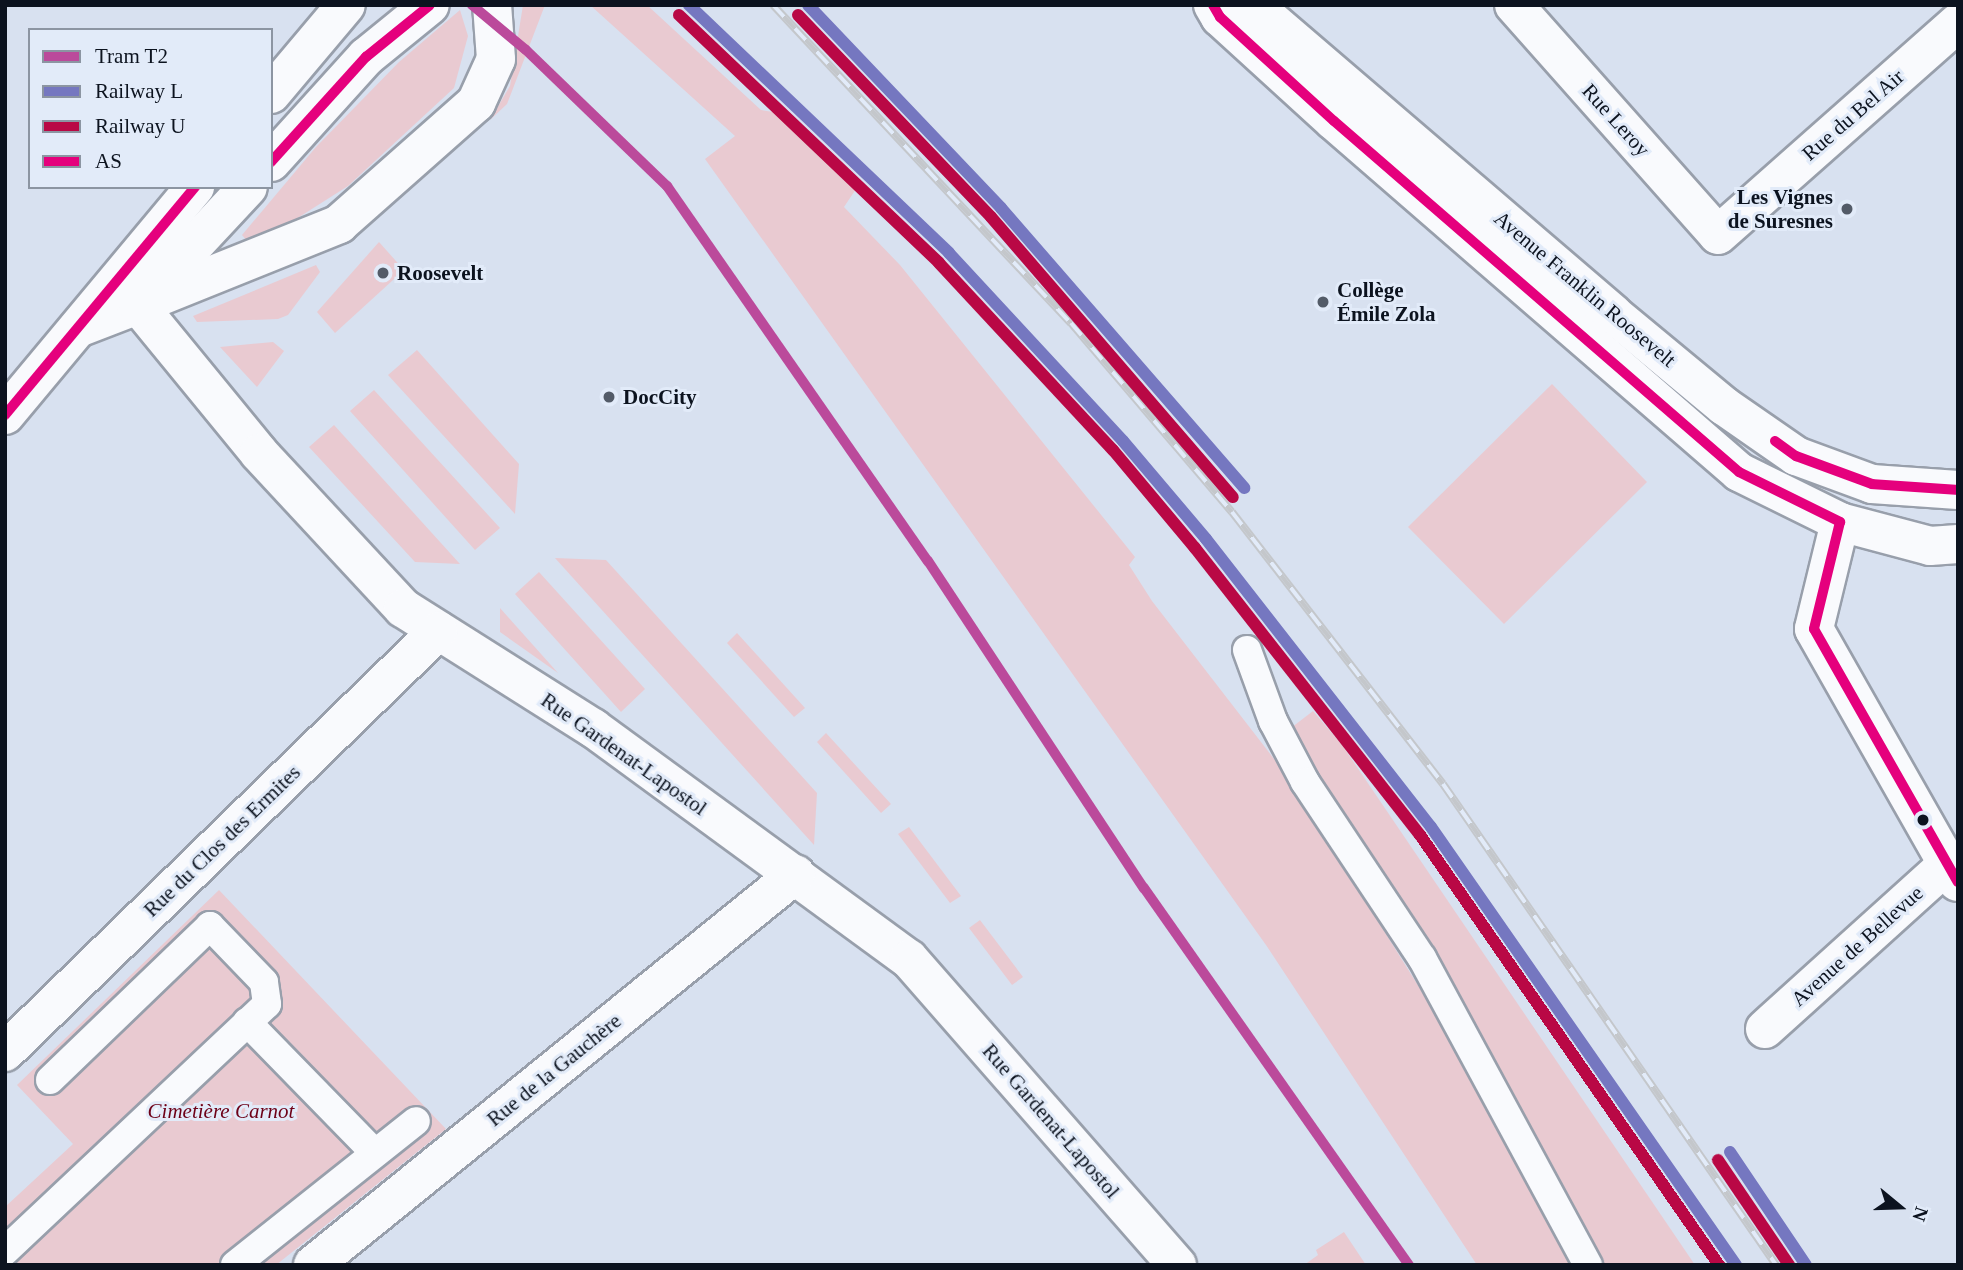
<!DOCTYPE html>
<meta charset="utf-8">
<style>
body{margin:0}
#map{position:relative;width:1963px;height:1270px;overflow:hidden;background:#d8e1f0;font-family:"Times New Roman",serif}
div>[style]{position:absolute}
.green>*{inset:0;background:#e9cad1}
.roads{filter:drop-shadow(2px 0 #989fab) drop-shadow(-2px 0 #989fab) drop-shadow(0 2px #989fab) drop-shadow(0 -2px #989fab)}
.lane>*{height:28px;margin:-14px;padding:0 14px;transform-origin:14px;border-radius:14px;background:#f9fafd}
.street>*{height:38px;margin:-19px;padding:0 19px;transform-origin:19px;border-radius:19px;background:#f9fafd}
.primary>*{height:38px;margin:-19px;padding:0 19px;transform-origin:19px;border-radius:19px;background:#f9fafd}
.rail>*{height:8px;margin-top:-4px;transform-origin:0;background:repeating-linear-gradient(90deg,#e2ebf9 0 16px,#c4c7cb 0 32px);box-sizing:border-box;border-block:2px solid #c4c7cb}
.bus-1>*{height:10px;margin:-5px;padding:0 5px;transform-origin:5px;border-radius:5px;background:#e5007d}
.rail-1>*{height:12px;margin:-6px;padding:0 6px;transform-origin:6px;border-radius:6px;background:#7577c0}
.rail-2>*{height:12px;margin:-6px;padding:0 6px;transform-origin:6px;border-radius:6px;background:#b90845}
.tram-1>*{height:10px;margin:-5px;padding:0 5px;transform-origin:5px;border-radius:5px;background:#bb4a9b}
.dots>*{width:19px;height:19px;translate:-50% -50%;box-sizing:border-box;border:4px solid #e2ebf9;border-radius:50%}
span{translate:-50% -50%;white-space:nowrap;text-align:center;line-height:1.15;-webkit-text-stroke:6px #e2ebf9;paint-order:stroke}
.street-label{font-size:21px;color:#0c131f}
.poi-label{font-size:21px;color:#0c131f;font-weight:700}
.right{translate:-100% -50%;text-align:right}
.left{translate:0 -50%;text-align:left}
.park-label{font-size:21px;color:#6d0017;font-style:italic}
.frame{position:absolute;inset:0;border:7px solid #0c131f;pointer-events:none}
.legend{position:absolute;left:28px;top:28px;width:245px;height:161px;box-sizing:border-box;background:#e2ebf9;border:2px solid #8c95a2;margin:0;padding:9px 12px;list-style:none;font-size:21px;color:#0c131f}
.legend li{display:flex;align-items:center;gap:14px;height:35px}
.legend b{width:35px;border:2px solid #8c95a2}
.north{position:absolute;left:1865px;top:1172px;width:70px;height:70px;-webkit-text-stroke:5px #e2ebf9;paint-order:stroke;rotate:109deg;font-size:19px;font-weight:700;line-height:28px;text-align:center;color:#0c131f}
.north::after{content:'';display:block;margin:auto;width:24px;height:32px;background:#0c131f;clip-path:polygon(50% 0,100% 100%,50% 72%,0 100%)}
</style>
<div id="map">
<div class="green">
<i style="clip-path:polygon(523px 5px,545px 5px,507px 104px,490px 120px,510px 86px)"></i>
<i style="clip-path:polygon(590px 5px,647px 5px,761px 110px,773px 112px,856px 189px,844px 207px,900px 265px,1135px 557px,1129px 565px,1152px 601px,1288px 777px,1439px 1019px,1573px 1265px,1477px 1265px,1266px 945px,705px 159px,735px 136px)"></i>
<i style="clip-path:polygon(460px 10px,468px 36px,454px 88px,348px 186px,252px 247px,242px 235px,316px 147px,399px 62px)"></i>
<i style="clip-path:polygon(379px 242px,404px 270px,335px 333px,317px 312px)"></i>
<i style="clip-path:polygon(316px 265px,320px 272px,288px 315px,278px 319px,197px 322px,193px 316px)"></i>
<i style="clip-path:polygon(273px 342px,284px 351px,257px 387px,220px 347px)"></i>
<i style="clip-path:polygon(417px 350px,519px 464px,515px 514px,388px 375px)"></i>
<i style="clip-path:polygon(1552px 384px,1647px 482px,1504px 624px,1408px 527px)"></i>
<i style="clip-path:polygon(374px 390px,500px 528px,475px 550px,350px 411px)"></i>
<i style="clip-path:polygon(334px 425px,460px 564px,415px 562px,309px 447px)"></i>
<i style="clip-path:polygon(555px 558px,606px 560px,817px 793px,814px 845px)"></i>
<i style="clip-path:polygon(539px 572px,645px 689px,621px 712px,515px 594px)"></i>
<i style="clip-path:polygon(500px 608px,558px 673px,500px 632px)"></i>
<i style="clip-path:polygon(737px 633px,805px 708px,794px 717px,727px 643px)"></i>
<i style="clip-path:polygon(1313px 711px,1342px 745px,1695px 1265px,1599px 1265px,1287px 731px)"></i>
<i style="clip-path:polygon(826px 733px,891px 804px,881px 813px,817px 742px)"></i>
<i style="clip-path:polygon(909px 827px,961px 896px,950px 903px,898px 834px)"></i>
<i style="clip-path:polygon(219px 890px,446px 1129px,276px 1265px,5px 1265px,5px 1207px,73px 1144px,17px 1085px)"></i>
<i style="clip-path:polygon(980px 920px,1023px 977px,1012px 985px,969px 928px)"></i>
<i style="clip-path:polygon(1344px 1232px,1366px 1265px,1304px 1265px,1318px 1255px,1316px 1250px)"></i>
</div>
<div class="roads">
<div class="lane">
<i style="left:1247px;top:650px;width:76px;rotate:69.9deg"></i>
<i style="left:1273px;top:721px;width:69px;rotate:62.3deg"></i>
<i style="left:1305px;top:782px;width:211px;rotate:56.4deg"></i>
<i style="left:1422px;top:958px;width:349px;rotate:61.6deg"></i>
<i style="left:247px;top:1022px;width:183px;rotate:45.7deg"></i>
<i style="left:5px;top:1251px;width:360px;rotate:-43.3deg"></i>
<i style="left:267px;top:1004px;width:22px;rotate:-98deg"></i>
<i style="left:264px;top:982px;width:78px;rotate:-134deg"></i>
<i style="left:210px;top:926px;width:222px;rotate:136.1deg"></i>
<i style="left:235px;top:1265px;width:231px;rotate:-38.5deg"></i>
</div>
<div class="street">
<i style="left:1514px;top:5px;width:307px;rotate:48.4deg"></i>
<i style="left:1718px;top:235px;width:320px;rotate:-41.5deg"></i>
<i style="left:138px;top:305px;width:191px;rotate:50.7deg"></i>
<i style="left:259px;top:453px;width:212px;rotate:47.1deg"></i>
<i style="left:403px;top:608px;width:225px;rotate:32.3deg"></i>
<i style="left:593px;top:728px;width:391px;rotate:36.2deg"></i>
<i style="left:909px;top:959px;width:407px;rotate:48.8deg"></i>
<i style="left:138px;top:305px;width:217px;rotate:-21.9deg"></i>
<i style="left:339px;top:224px;width:183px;rotate:-41.5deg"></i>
<i style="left:476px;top:103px;width:48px;rotate:-65.6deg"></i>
<i style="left:496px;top:59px;width:54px;rotate:-94.2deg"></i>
<i style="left:1840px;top:522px;width:110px;rotate:103.7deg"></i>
<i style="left:1814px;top:629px;width:291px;rotate:60.4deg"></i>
<i style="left:1765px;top:1029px;width:248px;rotate:-42.1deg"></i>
<i style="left:5px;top:1052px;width:604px;rotate:-44.19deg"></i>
<i style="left:313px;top:1265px;width:621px;rotate:-38.99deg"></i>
</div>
<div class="primary">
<i style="left:1213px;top:5px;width:14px;rotate:60deg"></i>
<i style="left:1220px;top:17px;width:154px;rotate:42.4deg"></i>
<i style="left:1334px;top:121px;width:536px;rotate:40.91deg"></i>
<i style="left:1739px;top:472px;width:113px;rotate:26.3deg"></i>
<i style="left:1840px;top:522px;width:93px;rotate:14.9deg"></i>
<i style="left:1930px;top:546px;width:28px;rotate:-4deg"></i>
<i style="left:1253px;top:5px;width:474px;rotate:40.6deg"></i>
<i style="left:1613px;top:314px;width:144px;rotate:39.7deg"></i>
<i style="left:1724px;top:406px;width:88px;rotate:34.8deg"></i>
<i style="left:1796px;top:456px;width:81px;rotate:20.2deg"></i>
<i style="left:1872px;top:484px;width:86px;rotate:4deg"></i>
<i style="left:271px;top:94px;width:116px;rotate:-49.9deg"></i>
<i style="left:271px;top:162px;width:142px;rotate:-47.9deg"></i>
<i style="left:366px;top:57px;width:82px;rotate:-39.1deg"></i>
<i style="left:78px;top:328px;width:64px;rotate:-21deg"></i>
<i style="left:138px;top:305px;width:161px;rotate:-47deg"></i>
<i style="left:5px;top:415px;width:297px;rotate:-50.2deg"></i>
</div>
</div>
<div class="rail">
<i style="left:773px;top:5px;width:436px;rotate:46.9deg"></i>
<i style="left:1071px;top:323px;width:248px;rotate:49.6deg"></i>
<i style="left:1232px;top:512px;width:344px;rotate:52.2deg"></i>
<i style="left:1443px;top:784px;width:585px;rotate:55.3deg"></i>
</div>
<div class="bus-1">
<i style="left:1213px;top:5px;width:14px;rotate:60deg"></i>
<i style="left:1220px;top:17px;width:154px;rotate:42.4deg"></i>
<i style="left:1334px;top:121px;width:536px;rotate:40.91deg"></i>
<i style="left:1739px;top:472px;width:113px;rotate:26.3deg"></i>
<i style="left:1840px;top:522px;width:110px;rotate:103.7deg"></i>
<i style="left:1814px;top:629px;width:291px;rotate:60.4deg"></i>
<i style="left:271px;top:162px;width:142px;rotate:-47.9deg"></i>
<i style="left:366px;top:57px;width:82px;rotate:-39.1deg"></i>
<i style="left:5px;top:415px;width:297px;rotate:-50.2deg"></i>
<i style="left:1775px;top:441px;width:26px;rotate:36deg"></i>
<i style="left:1796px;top:456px;width:81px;rotate:20.2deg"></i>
<i style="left:1872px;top:484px;width:86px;rotate:4deg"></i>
</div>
<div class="rail-1">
<i style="left:689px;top:5px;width:359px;rotate:43.6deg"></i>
<i style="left:949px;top:253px;width:256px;rotate:47.2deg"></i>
<i style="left:1123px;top:441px;width:128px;rotate:49.7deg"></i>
<i style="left:1206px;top:539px;width:365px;rotate:52deg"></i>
<i style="left:1431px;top:827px;width:534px;rotate:55.15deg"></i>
<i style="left:808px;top:5px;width:280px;rotate:46.4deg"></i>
<i style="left:1001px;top:208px;width:371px;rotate:49deg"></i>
<i style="left:1730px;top:1152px;width:136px;rotate:56.1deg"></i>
</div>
<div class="rail-2">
<i style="left:679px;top:15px;width:359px;rotate:43.6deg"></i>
<i style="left:939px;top:263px;width:255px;rotate:47.1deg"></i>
<i style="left:1113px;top:450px;width:128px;rotate:50.1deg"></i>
<i style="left:1195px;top:548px;width:365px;rotate:51.9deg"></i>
<i style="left:1420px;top:835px;width:524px;rotate:55.19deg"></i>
<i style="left:798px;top:15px;width:279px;rotate:46.3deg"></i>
<i style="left:991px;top:217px;width:370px;rotate:49.2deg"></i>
<i style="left:1718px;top:1160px;width:127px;rotate:55.9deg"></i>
</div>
<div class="tram-1">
<i style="left:472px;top:5px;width:70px;rotate:39.8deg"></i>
<i style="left:526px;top:50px;width:196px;rotate:44deg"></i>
<i style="left:667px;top:186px;width:457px;rotate:55.2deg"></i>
<i style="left:928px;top:561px;width:392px;rotate:56.6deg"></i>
<i style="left:1144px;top:888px;width:461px;rotate:54.9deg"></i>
</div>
<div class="dots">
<i style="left:1847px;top:209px;background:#535b68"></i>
<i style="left:383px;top:273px;background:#535b68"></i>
<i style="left:1323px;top:302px;background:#535b68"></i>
<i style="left:609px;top:397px;background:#535b68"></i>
<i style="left:1923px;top:820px;background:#0c131f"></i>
</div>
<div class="street-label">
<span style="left:1853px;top:115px;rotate:-41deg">Rue du Bel Air</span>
<span style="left:1616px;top:120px;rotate:48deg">Rue Leroy</span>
<span style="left:1585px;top:289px;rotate:40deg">Avenue Franklin Roosevelt</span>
<span style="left:624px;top:754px;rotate:35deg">Rue Gardenat-Lapostol</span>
<span style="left:222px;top:841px;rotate:-44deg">Rue du Clos des Ermites</span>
<span style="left:1857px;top:946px;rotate:-42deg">Avenue de Bellevue</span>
<span style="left:554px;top:1070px;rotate:-39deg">Rue de la Gauchère</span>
<span style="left:1051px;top:1121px;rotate:49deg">Rue Gardenat-Lapostol</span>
</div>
<div class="poi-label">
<span class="right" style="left:1833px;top:209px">Les Vignes<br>de Suresnes</span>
<span class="left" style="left:397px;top:273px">Roosevelt</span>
<span class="left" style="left:1337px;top:302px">Collège<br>Émile Zola</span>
<span class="left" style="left:623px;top:397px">DocCity</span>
</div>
<div class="park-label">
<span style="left:221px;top:1111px">Cimetière Carnot</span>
</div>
<div class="frame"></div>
<ul class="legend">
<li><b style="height:9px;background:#bb4a9b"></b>Tram T2</li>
<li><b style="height:9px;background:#7577c0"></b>Railway L</li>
<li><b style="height:9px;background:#b90845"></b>Railway U</li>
<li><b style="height:9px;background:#e5007d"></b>AS</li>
</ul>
<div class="north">N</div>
</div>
